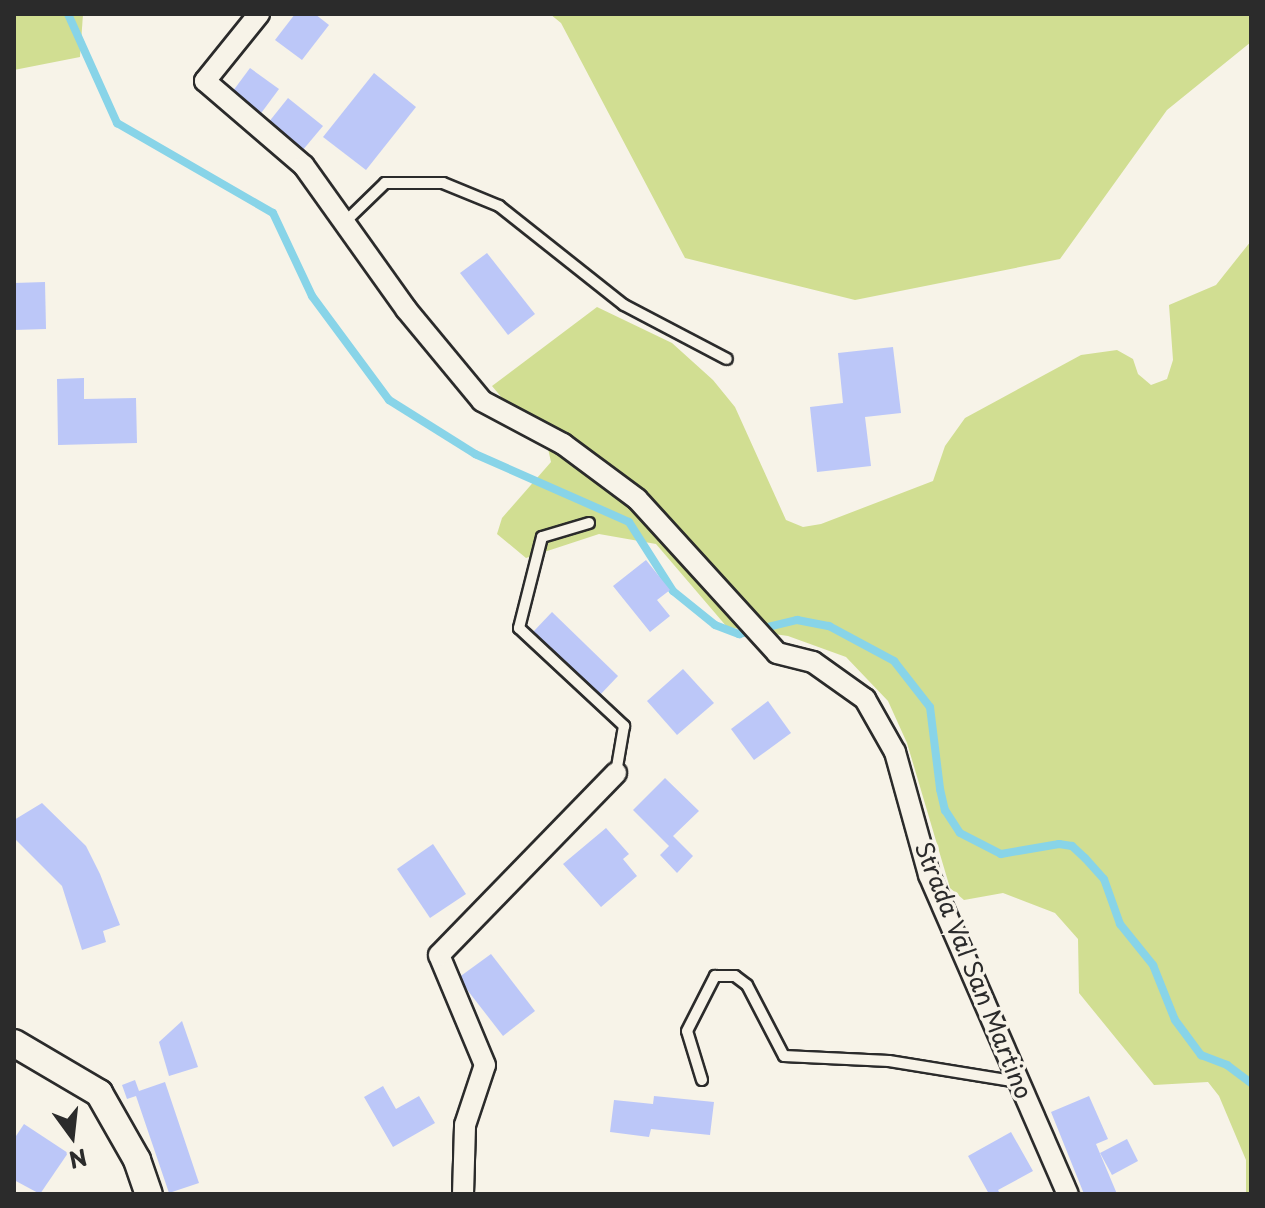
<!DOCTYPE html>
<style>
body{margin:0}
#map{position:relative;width:1265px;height:1208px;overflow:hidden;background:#f7f3e8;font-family:"Playpen Sans",sans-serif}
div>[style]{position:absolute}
.green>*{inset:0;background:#d1de92}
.stream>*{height:8px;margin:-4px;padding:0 4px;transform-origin:4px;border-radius:4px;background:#88d4e8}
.building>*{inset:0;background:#bcc7f8}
.roads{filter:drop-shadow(2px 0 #2b2b2b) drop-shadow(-2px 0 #2b2b2b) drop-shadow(0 2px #2b2b2b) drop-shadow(0 -2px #2b2b2b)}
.service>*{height:10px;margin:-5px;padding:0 5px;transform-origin:5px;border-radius:5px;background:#f7f3e8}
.minor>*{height:20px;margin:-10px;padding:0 10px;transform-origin:10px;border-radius:10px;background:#f7f3e8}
.tertiary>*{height:26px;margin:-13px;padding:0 13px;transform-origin:13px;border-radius:13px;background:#f7f3e8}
span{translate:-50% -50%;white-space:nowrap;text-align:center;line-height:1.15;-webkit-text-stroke:7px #f7f3e8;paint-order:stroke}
.street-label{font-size:24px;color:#2b2b2b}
.frame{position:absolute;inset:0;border:16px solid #2b2b2b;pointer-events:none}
.north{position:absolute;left:32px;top:1096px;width:80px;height:80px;-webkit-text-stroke:6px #f7f3e8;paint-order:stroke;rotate:165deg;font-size:22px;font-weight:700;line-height:32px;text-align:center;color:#2b2b2b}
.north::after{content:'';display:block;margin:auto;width:28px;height:36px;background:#2b2b2b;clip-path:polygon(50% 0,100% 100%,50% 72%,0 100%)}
</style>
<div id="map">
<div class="green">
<i style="clip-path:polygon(14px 14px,83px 14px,80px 57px,14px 70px)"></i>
<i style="clip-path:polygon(550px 14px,1251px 14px,1251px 42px,1167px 110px,1060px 259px,855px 300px,685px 258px,561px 23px)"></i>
<i style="clip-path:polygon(1251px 241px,1251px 1194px,1246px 1194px,1246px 1160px,1219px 1096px,1208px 1082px,1154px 1085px,1079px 993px,1078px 939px,1055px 913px,1003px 893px,964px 900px,950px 888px,907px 743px,888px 701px,846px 657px,788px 636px,727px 627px,656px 544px,599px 534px,526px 558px,497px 534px,502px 518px,551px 462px,547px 444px,532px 434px,492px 386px,597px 307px,672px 343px,713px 380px,735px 407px,786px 520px,803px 527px,821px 524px,933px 481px,945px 446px,965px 418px,1081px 355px,1117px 350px,1133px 359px,1138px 374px,1151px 385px,1167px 379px,1173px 360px,1169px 305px,1216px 285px)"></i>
</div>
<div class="stream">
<i style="left:68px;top:14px;width:120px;rotate:65.8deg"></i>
<i style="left:117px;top:123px;width:180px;rotate:30deg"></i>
<i style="left:273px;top:213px;width:92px;rotate:64.8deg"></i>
<i style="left:312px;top:296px;width:129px;rotate:53.5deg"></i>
<i style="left:389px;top:400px;width:102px;rotate:32.1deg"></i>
<i style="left:475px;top:454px;width:168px;rotate:23.8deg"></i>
<i style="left:629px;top:522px;width:82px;rotate:57.5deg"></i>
<i style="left:673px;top:591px;width:54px;rotate:39deg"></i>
<i style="left:715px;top:625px;width:26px;rotate:21deg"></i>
<i style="left:739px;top:634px;width:60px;rotate:-13.6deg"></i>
<i style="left:797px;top:620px;width:33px;rotate:11deg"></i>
<i style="left:829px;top:626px;width:74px;rotate:28.3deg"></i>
<i style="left:894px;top:661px;width:58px;rotate:52deg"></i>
<i style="left:930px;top:707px;width:83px;rotate:83deg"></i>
<i style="left:940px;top:789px;width:22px;rotate:77deg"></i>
<i style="left:945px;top:810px;width:27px;rotate:57deg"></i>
<i style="left:960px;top:833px;width:46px;rotate:27.1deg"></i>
<i style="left:1001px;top:854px;width:59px;rotate:-9.8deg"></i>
<i style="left:1059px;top:844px;width:13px;rotate:9deg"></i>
<i style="left:1072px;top:846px;width:18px;rotate:43deg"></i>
<i style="left:1085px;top:858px;width:28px;rotate:48deg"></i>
<i style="left:1104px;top:879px;width:48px;rotate:70.4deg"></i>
<i style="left:1120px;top:924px;width:53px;rotate:51.2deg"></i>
<i style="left:1153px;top:965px;width:59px;rotate:68.2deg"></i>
<i style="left:1175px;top:1020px;width:44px;rotate:53.4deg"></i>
<i style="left:1201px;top:1055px;width:28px;rotate:21deg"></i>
<i style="left:1227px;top:1065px;width:30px;rotate:37deg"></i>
</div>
<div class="building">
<i style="clip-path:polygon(295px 14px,315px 14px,329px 25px,302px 60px,275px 40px)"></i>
<i style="clip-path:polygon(250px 68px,279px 89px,259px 116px,230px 95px)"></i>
<i style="clip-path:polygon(374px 73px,416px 107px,366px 170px,323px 137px)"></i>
<i style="clip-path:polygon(288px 98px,323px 126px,302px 151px,268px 123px)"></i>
<i style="clip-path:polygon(487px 253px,535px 314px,508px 335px,460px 273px)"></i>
<i style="clip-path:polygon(45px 282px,46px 329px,14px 330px,14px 283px)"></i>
<i style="clip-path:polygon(893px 347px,901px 413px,865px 417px,871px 466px,817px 472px,810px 407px,843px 403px,838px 353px)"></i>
<i style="clip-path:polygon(84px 378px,84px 399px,136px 398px,137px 443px,58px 445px,57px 379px)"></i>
<i style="clip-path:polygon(646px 560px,670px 590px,657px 600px,670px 616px,650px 632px,613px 586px)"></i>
<i style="clip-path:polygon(552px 612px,618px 676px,599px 696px,533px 632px)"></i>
<i style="clip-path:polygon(683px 669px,714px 703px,677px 735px,647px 701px)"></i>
<i style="clip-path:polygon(768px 701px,791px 733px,754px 760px,731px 729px)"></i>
<i style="clip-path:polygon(665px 778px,699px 811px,673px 836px,693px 856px,677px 873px,660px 855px,669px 846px,633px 810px)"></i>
<i style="clip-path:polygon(42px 803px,86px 846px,100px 874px,120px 925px,103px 931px,106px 942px,82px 950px,62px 886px,14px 838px,14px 820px)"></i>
<i style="clip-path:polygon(606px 828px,629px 854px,623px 859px,637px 876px,601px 907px,563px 864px)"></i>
<i style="clip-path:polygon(433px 844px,466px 894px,430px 918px,397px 869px)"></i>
<i style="clip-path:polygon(491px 954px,535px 1011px,503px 1036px,458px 978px)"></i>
<i style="clip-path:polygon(182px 1021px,198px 1067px,169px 1076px,159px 1042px)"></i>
<i style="clip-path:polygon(135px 1080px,139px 1091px,165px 1082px,199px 1183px,169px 1193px,136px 1096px,127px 1099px,122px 1085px)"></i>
<i style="clip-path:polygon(383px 1086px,396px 1109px,419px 1096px,435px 1123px,393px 1147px,364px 1097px)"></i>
<i style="clip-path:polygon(654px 1096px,714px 1102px,710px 1135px,651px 1129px,649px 1137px,610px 1132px,614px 1100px,653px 1104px)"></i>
<i style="clip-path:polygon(1089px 1096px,1108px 1139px,1096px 1144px,1117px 1194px,1084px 1194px,1051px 1112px)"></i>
<i style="clip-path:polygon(24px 1124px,68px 1153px,40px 1194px,14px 1180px,14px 1139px)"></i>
<i style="clip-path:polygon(1011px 1132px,1033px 1171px,998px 1190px,1000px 1194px,989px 1194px,968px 1156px)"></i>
<i style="clip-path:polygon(1127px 1139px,1138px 1161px,1112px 1175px,1100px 1153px)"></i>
</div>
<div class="roads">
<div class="service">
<i style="left:347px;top:220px;width:53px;rotate:-44.2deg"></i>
<i style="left:385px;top:183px;width:58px"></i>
<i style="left:443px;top:183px;width:61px;rotate:22.3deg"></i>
<i style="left:499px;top:206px;width:159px;rotate:38.4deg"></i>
<i style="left:624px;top:305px;width:116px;rotate:27.7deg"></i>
<i style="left:589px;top:523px;width:49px;rotate:163.4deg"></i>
<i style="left:542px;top:537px;width:94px;rotate:104.2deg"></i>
<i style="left:519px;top:628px;width:144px;rotate:43deg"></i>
<i style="left:624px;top:726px;width:48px;rotate:99.7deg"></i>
<i style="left:702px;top:1080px;width:51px;rotate:-107deg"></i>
<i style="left:687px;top:1031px;width:62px;rotate:-63deg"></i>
<i style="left:715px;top:976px;width:20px"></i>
<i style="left:735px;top:976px;width:15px;rotate:37deg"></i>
<i style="left:747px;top:985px;width:80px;rotate:62.5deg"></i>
<i style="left:784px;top:1056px;width:105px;rotate:2.7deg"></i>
<i style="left:889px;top:1061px;width:131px;rotate:9.2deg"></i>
</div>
<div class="minor">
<i style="left:259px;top:14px;width:86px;rotate:128.9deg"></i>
<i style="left:205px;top:81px;width:130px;rotate:40.6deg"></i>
<i style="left:304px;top:166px;width:176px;rotate:54.5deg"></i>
<i style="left:406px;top:309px;width:119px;rotate:50.4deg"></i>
<i style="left:482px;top:401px;width:92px;rotate:28deg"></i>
<i style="left:563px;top:444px;width:92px;rotate:36.6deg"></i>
<i style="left:637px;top:499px;width:208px;rotate:47.7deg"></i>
<i style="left:777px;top:653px;width:37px;rotate:14deg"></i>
<i style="left:813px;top:662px;width:64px;rotate:35.4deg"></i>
<i style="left:865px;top:699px;width:61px;rotate:60.5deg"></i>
<i style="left:895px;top:752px;width:128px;rotate:74.5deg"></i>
<i style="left:929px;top:875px;width:348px;rotate:66.5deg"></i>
<i style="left:463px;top:1194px;width:69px;rotate:-88.3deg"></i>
<i style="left:465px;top:1125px;width:63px;rotate:-71.6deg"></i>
<i style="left:485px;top:1065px;width:119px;rotate:-112.7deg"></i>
<i style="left:439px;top:955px;width:254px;rotate:-45.8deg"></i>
</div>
<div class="tertiary">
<i style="left:14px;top:1043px;width:99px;rotate:30.5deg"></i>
<i style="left:99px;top:1093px;width:77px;rotate:60.4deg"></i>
<i style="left:137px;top:1160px;width:36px;rotate:71deg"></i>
</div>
</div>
<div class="street-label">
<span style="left:974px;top:970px;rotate:68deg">Strada Val San Martino</span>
</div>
<div class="frame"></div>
<div class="north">N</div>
</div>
